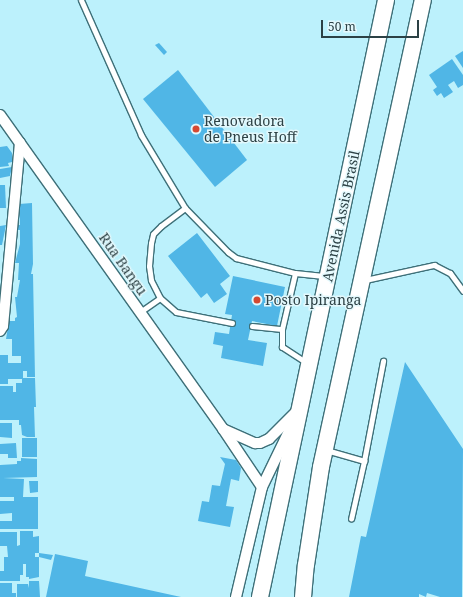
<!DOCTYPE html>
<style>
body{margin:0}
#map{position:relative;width:463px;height:597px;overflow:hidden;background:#bcf1fc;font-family:"Noto Serif",serif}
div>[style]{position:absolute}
.building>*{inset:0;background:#50b6e6}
.roads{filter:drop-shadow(1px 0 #3e7079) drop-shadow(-1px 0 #3e7079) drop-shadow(0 1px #3e7079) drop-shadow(0 -1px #3e7079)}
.lane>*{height:5px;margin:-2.5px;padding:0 2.5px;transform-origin:2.5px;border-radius:2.5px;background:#fff}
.street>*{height:10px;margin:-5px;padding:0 5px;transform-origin:5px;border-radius:5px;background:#fff}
.primary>*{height:16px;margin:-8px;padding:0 8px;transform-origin:8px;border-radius:8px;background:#fff}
.dots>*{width:11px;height:11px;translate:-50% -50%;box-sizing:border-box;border:2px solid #e3f8fc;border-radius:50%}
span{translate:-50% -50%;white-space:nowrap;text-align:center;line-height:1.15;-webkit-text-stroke:3px #e3f8fc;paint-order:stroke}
.poi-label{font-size:14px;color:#2c4145}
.left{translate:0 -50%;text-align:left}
.street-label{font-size:14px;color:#2c4145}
.scale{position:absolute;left:321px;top:20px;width:98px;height:18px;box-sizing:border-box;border:2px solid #2c4145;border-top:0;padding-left:5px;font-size:12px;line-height:14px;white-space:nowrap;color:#2c4145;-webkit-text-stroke:3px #e3f8fc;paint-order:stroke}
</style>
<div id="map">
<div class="building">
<i style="clip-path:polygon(159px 43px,167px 52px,164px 55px,155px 45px)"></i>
<i style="clip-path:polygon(463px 51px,463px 68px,455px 56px)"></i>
<i style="clip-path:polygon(452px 59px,463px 75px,463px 85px,458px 88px,454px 81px,448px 85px,453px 92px,444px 98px,441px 93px,437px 96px,433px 90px,437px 87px,429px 75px)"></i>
<i style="clip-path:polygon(178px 70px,247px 160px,215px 187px,143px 99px)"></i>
<i style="clip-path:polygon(7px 146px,12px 153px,12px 162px,8px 163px,9px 166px,0 167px,0 147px)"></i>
<i style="clip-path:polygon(12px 167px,10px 176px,0 178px,0 169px)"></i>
<i style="clip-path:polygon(0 185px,5px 185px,6px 208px,0 208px)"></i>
<i style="clip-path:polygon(32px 203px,33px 264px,31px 274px,33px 274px,35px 377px,27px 377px,27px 371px,23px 371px,23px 378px,35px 378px,36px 407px,34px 407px,35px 437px,27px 437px,22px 435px,21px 425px,19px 425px,19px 420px,0 420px,0 386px,13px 386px,13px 392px,16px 392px,16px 383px,22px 383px,22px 379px,8px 379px,8px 384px,0 384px,0 355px,8px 355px,8px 363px,21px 363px,21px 356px,12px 356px,12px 339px,6px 339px,9px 321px,15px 321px,15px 318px,17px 317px,15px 297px,17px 297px,20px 280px,18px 280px,19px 263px,15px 263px,20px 244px,20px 230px,17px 230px,17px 225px,20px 225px,19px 204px)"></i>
<i style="clip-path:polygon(6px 225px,2px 245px,0 245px,0 226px)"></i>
<i style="clip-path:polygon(197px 233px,230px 276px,220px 284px,227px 294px,214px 303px,207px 293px,201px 298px,168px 256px)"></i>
<i style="clip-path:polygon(233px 276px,285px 287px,277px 326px,252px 321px,248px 340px,267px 343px,263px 366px,221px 358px,223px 346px,213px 344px,215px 332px,229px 334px,232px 315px,225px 314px)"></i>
<i style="clip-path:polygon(405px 362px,463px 449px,462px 597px,440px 597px,427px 593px,426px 597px,419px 594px,419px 597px,349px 597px,361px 536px,366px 537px)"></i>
<i style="clip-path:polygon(0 423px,12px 423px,12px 438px,0 437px)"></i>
<i style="clip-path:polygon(22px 438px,37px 438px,37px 457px,22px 457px)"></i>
<i style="clip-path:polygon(16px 443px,17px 458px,8px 458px,8px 454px,0 454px,0 444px)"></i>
<i style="clip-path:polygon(220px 457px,236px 460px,241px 468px,239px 481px,231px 479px,226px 506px,234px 507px,230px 527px,198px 521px,202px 501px,209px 502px,212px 485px,220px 486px,225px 464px)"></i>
<i style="clip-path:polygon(21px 458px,37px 459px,37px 477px,3px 478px,24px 479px,23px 497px,38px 497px,38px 529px,0 529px,0 521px,12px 521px,12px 513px,0 514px,0 501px,14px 501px,14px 497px,0 497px,0 465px,17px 464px,17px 461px,21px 461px)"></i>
<i style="clip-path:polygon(29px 481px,38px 481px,38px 492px,30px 493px)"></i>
<i style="clip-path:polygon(20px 531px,33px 531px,33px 537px,39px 536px,39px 553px,53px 555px,51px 560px,39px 557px,39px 553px,35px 553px,35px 557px,39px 557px,39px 577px,29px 579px,29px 577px,26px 577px,26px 564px,23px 564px,23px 575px,20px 575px,20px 581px,0 581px,0 571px,4px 571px,4px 557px,8px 557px,7px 546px,0 546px,0 532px,17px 532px,17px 546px,20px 545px)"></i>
<i style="clip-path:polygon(55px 554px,88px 561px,85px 576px,181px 597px,46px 597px)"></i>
<i style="clip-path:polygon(29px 581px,39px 581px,40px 597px,17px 597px,17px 584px,28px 584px,29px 588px)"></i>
<i style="clip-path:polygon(0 583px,12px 583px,12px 593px,16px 593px,16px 597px,0 597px)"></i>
</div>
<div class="roads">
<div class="lane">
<i style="left:81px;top:0;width:148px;rotate:66deg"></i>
<i style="left:141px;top:135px;width:85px;rotate:58.9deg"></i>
<i style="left:365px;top:280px;width:71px;rotate:-12.3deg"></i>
<i style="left:434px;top:265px;width:18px;rotate:27deg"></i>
<i style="left:450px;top:273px;width:22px;rotate:54deg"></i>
<i style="left:160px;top:298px;width:20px;rotate:-117deg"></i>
<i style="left:151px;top:280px;width:14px;rotate:-98deg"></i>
<i style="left:149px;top:266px;width:23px;rotate:-85deg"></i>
<i style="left:151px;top:243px;width:9px;rotate:-77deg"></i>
<i style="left:153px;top:234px;width:11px;rotate:-45deg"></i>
<i style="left:161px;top:226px;width:30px;rotate:-37deg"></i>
<i style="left:185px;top:208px;width:62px;rotate:45.7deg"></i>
<i style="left:228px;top:252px;width:10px;rotate:37deg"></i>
<i style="left:236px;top:258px;width:61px;rotate:14.3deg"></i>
<i style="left:140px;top:312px;width:24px;rotate:-35deg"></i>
<i style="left:160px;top:298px;width:21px;rotate:41deg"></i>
<i style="left:176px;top:312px;width:57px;rotate:11.1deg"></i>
<i style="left:252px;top:326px;width:30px;rotate:6deg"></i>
<i style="left:307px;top:363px;width:30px;rotate:-147deg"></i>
<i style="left:282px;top:347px;width:18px;rotate:-90deg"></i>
<i style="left:282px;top:329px;width:57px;rotate:-76.9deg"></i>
<i style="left:295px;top:273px;width:31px;rotate:6deg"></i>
<i style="left:326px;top:450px;width:40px;rotate:16deg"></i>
<i style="left:364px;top:461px;width:59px;rotate:102.6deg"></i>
<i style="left:364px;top:461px;width:102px;rotate:-79.2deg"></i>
</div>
<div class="street">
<i style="left:0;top:115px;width:385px;rotate:54.6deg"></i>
<i style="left:223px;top:429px;width:70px;rotate:56.1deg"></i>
<i style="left:0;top:331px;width:6px;rotate:-59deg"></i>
<i style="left:3px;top:326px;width:184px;rotate:-84.7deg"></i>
<i style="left:223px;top:429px;width:35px;rotate:24deg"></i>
<i style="left:255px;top:443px;width:5px"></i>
<i style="left:260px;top:443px;width:10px;rotate:-24deg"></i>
<i style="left:269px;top:439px;width:42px;rotate:-45deg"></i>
<i style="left:236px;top:597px;width:113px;rotate:-76.7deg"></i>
<i style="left:262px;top:487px;width:64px;rotate:-64.2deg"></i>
</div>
<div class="primary">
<i style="left:260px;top:597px;width:610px;rotate:-78.08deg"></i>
<i style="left:303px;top:597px;width:32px;rotate:-85deg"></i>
<i style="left:306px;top:565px;width:99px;rotate:-81.3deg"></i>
<i style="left:321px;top:467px;width:478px;rotate:-77.7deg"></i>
</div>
</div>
<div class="dots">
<i style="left:196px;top:129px;background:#d54932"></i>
<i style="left:257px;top:300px;background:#d54932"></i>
</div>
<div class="poi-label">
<span class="left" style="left:204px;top:129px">Renovadora<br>de Pneus Hoff</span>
<span class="left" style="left:265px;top:300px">Posto Ipiranga</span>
</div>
<div class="street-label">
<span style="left:341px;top:216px;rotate:-78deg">Avenida Assis Brasil</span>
<span style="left:123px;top:264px;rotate:55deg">Rua Bangu</span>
</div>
<div class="scale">50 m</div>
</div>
